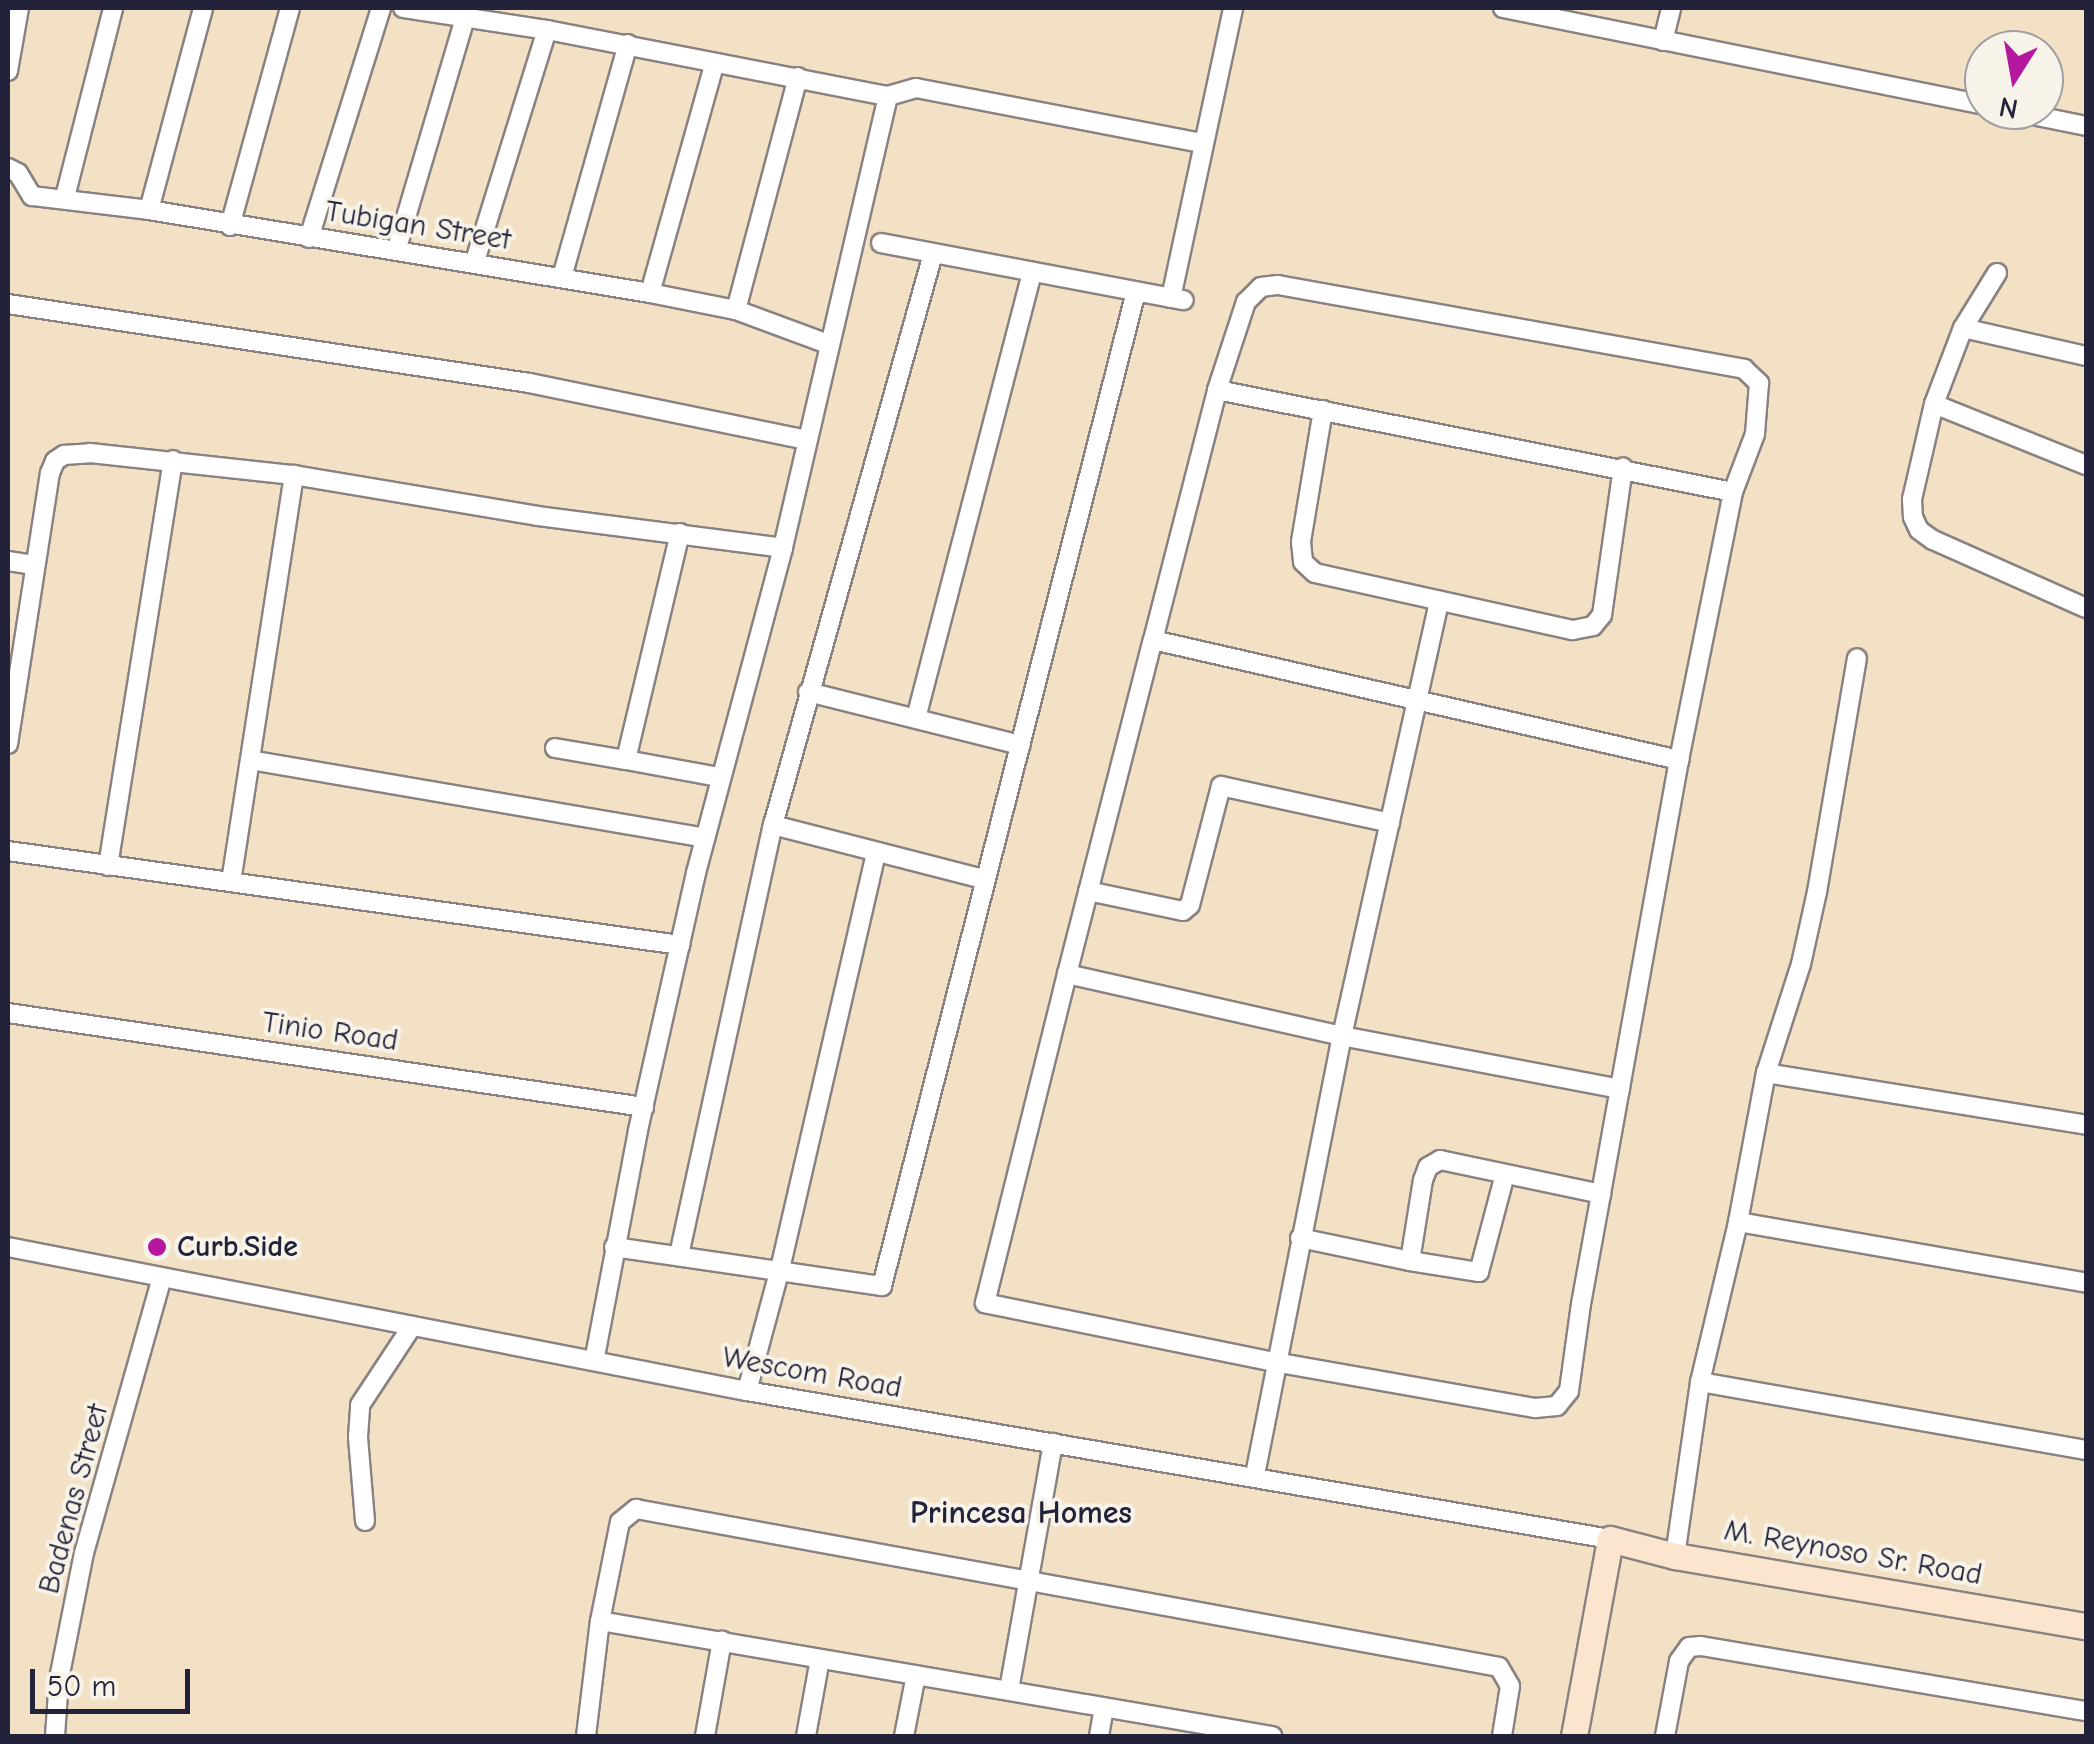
<!DOCTYPE html>
<style>
body{margin:0}
#map{position:relative;width:2094px;height:1744px;overflow:hidden;background:#f2e1c5;font-family:"Comic Neue",sans-serif}
div>[style]{position:absolute}
.roads{filter:drop-shadow(2px 0 #8a8280) drop-shadow(-2px 0 #8a8280) drop-shadow(0 2px #8a8280) drop-shadow(0 -2px #8a8280)}
.street>*{height:18px;margin:-9px;padding:0 9px;transform-origin:9px;border-radius:9px;background:#fff}
.secondary>*{height:25px;margin:-12.5px;padding:0 12.5px;transform-origin:12.5px;border-radius:12.5px;background:#fbe5cf}
.dots>*{width:28px;height:28px;translate:-50% -50%;box-sizing:border-box;border:5px solid #f7f3e8;border-radius:50%}
span{translate:-50% -50%;white-space:nowrap;text-align:center;line-height:1.15;-webkit-text-stroke:8px #f7f3e8;paint-order:stroke}
.street-label{font-size:30px;color:#22223b}
.poi-label{font-size:30px;color:#22223b;font-weight:700}
.left{translate:0 -50%;text-align:left}
.neighbourhood-label{font-size:32px;color:#22223b;font-weight:700}
.frame{position:absolute;inset:0;border:10px solid #22223b;pointer-events:none}
.north{position:absolute;left:1964px;top:30px;width:100px;height:100px;box-sizing:border-box;background:#f7f3e8;border:2px solid #a29fa3;border-radius:50%;rotate:191deg;font-size:28px;font-weight:700;line-height:40px;text-align:center;color:#22223b}
.north::after{content:'';display:block;margin:auto;width:35px;height:45px;background:#b5179e;clip-path:polygon(50% 0,100% 100%,50% 72%,0 100%)}
.scale{position:absolute;left:30px;top:1669px;width:160px;height:45px;box-sizing:border-box;border:5px solid #22223b;border-top:0;padding-left:12px;font-size:30px;line-height:35px;white-space:nowrap;color:#22223b;-webkit-text-stroke:8px #f7f3e8;paint-order:stroke}
</style>
<div id="map">
<div class="roads">
<div class="street">
<i style="left:403px;top:8px;width:146px;rotate:8.7deg"></i>
<i style="left:1503px;top:8px;width:491px;rotate:11.4deg"></i>
<i style="left:1663px;top:41px;width:34px;rotate:-76deg"></i>
<i style="left:8px;top:71px;width:64px;rotate:-80.1deg"></i>
<i style="left:888px;top:96px;width:29px;rotate:-16deg"></i>
<i style="left:916px;top:88px;width:290px;rotate:10.9deg"></i>
<i style="left:2007px;top:110px;width:81px;rotate:11.4deg"></i>
<i style="left:8px;top:168px;width:11px;rotate:27deg"></i>
<i style="left:18px;top:173px;width:27px;rotate:59deg"></i>
<i style="left:32px;top:196px;width:118px;rotate:6.8deg"></i>
<i style="left:149px;top:210px;width:508px;rotate:9.41deg"></i>
<i style="left:650px;top:293px;width:88px;rotate:11.2deg"></i>
<i style="left:736px;top:310px;width:98px;rotate:20.3deg"></i>
<i style="left:65px;top:197px;width:195px;rotate:-75.7deg"></i>
<i style="left:149px;top:210px;width:209px;rotate:-75deg"></i>
<i style="left:230px;top:226px;width:226px;rotate:-74.6deg"></i>
<i style="left:309px;top:238px;width:241px;rotate:-72.6deg"></i>
<i style="left:881px;top:243px;width:308px;rotate:10.7deg"></i>
<i style="left:396px;top:251px;width:243px;rotate:-73.5deg"></i>
<i style="left:475px;top:261px;width:242px;rotate:-72.7deg"></i>
<i style="left:547px;top:30px;width:347px;rotate:11deg"></i>
<i style="left:888px;top:96px;width:464px;rotate:103.1deg"></i>
<i style="left:783px;top:548px;width:336px;rotate:105deg"></i>
<i style="left:696px;top:873px;width:264px;rotate:102.7deg"></i>
<i style="left:638px;top:1131px;width:234px;rotate:100.8deg"></i>
<i style="left:1997px;top:273px;width:65px;rotate:121.7deg"></i>
<i style="left:1963px;top:328px;width:81px;rotate:110.9deg"></i>
<i style="left:1934px;top:404px;width:98px;rotate:103deg"></i>
<i style="left:1912px;top:499px;width:18px;rotate:87deg"></i>
<i style="left:1913px;top:517px;width:14px;rotate:65deg"></i>
<i style="left:1919px;top:530px;width:17px;rotate:36deg"></i>
<i style="left:1933px;top:540px;width:167px;rotate:24deg"></i>
<i style="left:562px;top:277px;width:242px;rotate:-74.2deg"></i>
<i style="left:650px;top:293px;width:237px;rotate:-74.3deg"></i>
<i style="left:1171px;top:298px;width:297px;rotate:-77.9deg"></i>
<i style="left:8px;top:304px;width:527px;rotate:8.62deg"></i>
<i style="left:529px;top:383px;width:284px;rotate:11.6deg"></i>
<i style="left:736px;top:310px;width:241px;rotate:-75.1deg"></i>
<i style="left:1963px;top:328px;width:126px;rotate:12.8deg"></i>
<i style="left:1217px;top:390px;width:93px;rotate:-71.8deg"></i>
<i style="left:1246px;top:302px;width:21px;rotate:-45deg"></i>
<i style="left:1261px;top:287px;width:17px;rotate:-7deg"></i>
<i style="left:1278px;top:285px;width:474px;rotate:10.2deg"></i>
<i style="left:1744px;top:369px;width:21px;rotate:43deg"></i>
<i style="left:1759px;top:383px;width:51px;rotate:94.5deg"></i>
<i style="left:1755px;top:434px;width:62px;rotate:110.8deg"></i>
<i style="left:1733px;top:492px;width:273px;rotate:101.4deg"></i>
<i style="left:1679px;top:760px;width:441px;rotate:100.2deg"></i>
<i style="left:1601px;top:1194px;width:112px;rotate:100.3deg"></i>
<i style="left:1581px;top:1304px;width:88px;rotate:97.9deg"></i>
<i style="left:1569px;top:1391px;width:19px;rotate:129deg"></i>
<i style="left:1557px;top:1406px;width:22px;rotate:175deg"></i>
<i style="left:1535px;top:1408px;width:265px;rotate:-170deg"></i>
<i style="left:1274px;top:1362px;width:295px;rotate:-168.5deg"></i>
<i style="left:985px;top:1303px;width:339px;rotate:-76deg"></i>
<i style="left:1067px;top:974px;width:282px;rotate:12.7deg"></i>
<i style="left:1342px;top:1036px;width:283px;rotate:10.8deg"></i>
<i style="left:1934px;top:404px;width:164px;rotate:21.9deg"></i>
<i style="left:1323px;top:410px;width:134px;rotate:99.5deg"></i>
<i style="left:1301px;top:542px;width:20px;rotate:84deg"></i>
<i style="left:1303px;top:562px;width:16px;rotate:43deg"></i>
<i style="left:1315px;top:573px;width:264px;rotate:12.5deg"></i>
<i style="left:1573px;top:630px;width:20px;rotate:-11deg"></i>
<i style="left:1593px;top:626px;width:14px;rotate:-51deg"></i>
<i style="left:1602px;top:615px;width:149px;rotate:-81.9deg"></i>
<i style="left:680px;top:533px;width:233px;rotate:103.4deg"></i>
<i style="left:626px;top:760px;width:95px;rotate:10.4deg"></i>
<i style="left:8px;top:561px;width:25px;rotate:9deg"></i>
<i style="left:1153px;top:640px;width:258px;rotate:-75.6deg"></i>
<i style="left:1217px;top:390px;width:526px;rotate:11.18deg"></i>
<i style="left:808px;top:692px;width:219px;rotate:14deg"></i>
<i style="left:916px;top:718px;width:461px;rotate:-75.4deg"></i>
<i style="left:8px;top:744px;width:274px;rotate:-81.2deg"></i>
<i style="left:50px;top:473px;width:13px;rotate:-67deg"></i>
<i style="left:55px;top:461px;width:11px;rotate:-34deg"></i>
<i style="left:64px;top:455px;width:26px;rotate:-4deg"></i>
<i style="left:90px;top:453px;width:205px;rotate:6.2deg"></i>
<i style="left:294px;top:475px;width:247px;rotate:9.5deg"></i>
<i style="left:538px;top:516px;width:247px;rotate:7.4deg"></i>
<i style="left:555px;top:748px;width:72px;rotate:9.6deg"></i>
<i style="left:250px;top:760px;width:462px;rotate:9.7deg"></i>
<i style="left:773px;top:825px;width:218px;rotate:14.4deg"></i>
<i style="left:8px;top:851px;width:679px;rotate:7.96deg"></i>
<i style="left:108px;top:866px;width:411px;rotate:-80.9deg"></i>
<i style="left:231px;top:882px;width:412px;rotate:-81.2deg"></i>
<i style="left:1088px;top:891px;width:97px;rotate:11.9deg"></i>
<i style="left:1183px;top:911px;width:9px;rotate:-41deg"></i>
<i style="left:1190px;top:905px;width:123px;rotate:-75.4deg"></i>
<i style="left:1221px;top:786px;width:173px;rotate:12.3deg"></i>
<i style="left:1067px;top:974px;width:345px;rotate:-75.6deg"></i>
<i style="left:1153px;top:640px;width:540px;rotate:12.85deg"></i>
<i style="left:8px;top:1013px;width:643px;rotate:8.41deg"></i>
<i style="left:1766px;top:1073px;width:324px;rotate:9.2deg"></i>
<i style="left:1738px;top:1222px;width:353px;rotate:9.9deg"></i>
<i style="left:1300px;top:1238px;width:112px;rotate:11.8deg"></i>
<i style="left:1410px;top:1261px;width:82px;rotate:-80.9deg"></i>
<i style="left:1423px;top:1180px;width:14px;rotate:-69deg"></i>
<i style="left:1428px;top:1167px;width:14px;rotate:-30deg"></i>
<i style="left:1440px;top:1160px;width:165px;rotate:11.9deg"></i>
<i style="left:8px;top:1247px;width:753px;rotate:11.03deg"></i>
<i style="left:747px;top:1391px;width:876px;rotate:9.73deg"></i>
<i style="left:614px;top:1247px;width:271px;rotate:8.3deg"></i>
<i style="left:882px;top:1286px;width:1026px;rotate:-75.67deg"></i>
<i style="left:679px;top:1255px;width:440px;rotate:-77.7deg"></i>
<i style="left:773px;top:825px;width:593px;rotate:-74.35deg"></i>
<i style="left:1410px;top:1261px;width:70px;rotate:9.1deg"></i>
<i style="left:1479px;top:1272px;width:101px;rotate:-75.1deg"></i>
<i style="left:1700px;top:1382px;width:392px;rotate:10deg"></i>
<i style="left:747px;top:1391px;width:126px;rotate:-74.9deg"></i>
<i style="left:780px;top:1269px;width:428px;rotate:-77deg"></i>
<i style="left:1255px;top:1475px;width:448px;rotate:-78.8deg"></i>
<i style="left:1342px;top:1036px;width:446px;rotate:-77.4deg"></i>
<i style="left:365px;top:1521px;width:84px;rotate:-94.8deg"></i>
<i style="left:358px;top:1437px;width:32px;rotate:-86deg"></i>
<i style="left:360px;top:1405px;width:95px;rotate:-56.6deg"></i>
<i style="left:1675px;top:1556px;width:176px;rotate:-81.8deg"></i>
<i style="left:1700px;top:1382px;width:164px;rotate:-76.6deg"></i>
<i style="left:1738px;top:1222px;width:152px;rotate:-79.4deg"></i>
<i style="left:1766px;top:1073px;width:114px;rotate:-72.2deg"></i>
<i style="left:1801px;top:964px;width:74px;rotate:-77.5deg"></i>
<i style="left:1817px;top:892px;width:237px;rotate:-80.3deg"></i>
<i style="left:600px;top:1621px;width:682px;rotate:9.71deg"></i>
<i style="left:1009px;top:1690px;width:251px;rotate:-79.9deg"></i>
<i style="left:55px;top:1736px;width:57px;rotate:-86deg"></i>
<i style="left:59px;top:1679px;width:128px;rotate:-78.8deg"></i>
<i style="left:84px;top:1553px;width:286px;rotate:-74.2deg"></i>
<i style="left:586px;top:1736px;width:116px;rotate:-83.1deg"></i>
<i style="left:600px;top:1621px;width:101px;rotate:-78.6deg"></i>
<i style="left:620px;top:1522px;width:21px;rotate:-39deg"></i>
<i style="left:636px;top:1509px;width:877px;rotate:10.37deg"></i>
<i style="left:1499px;top:1667px;width:22px;rotate:60deg"></i>
<i style="left:1510px;top:1686px;width:51px;rotate:99.1deg"></i>
<i style="left:705px;top:1736px;width:97px;rotate:-79.9deg"></i>
<i style="left:806px;top:1736px;width:78px;rotate:-79.7deg"></i>
<i style="left:904px;top:1736px;width:62px;rotate:-78.9deg"></i>
<i style="left:1099px;top:1736px;width:27px;rotate:-80deg"></i>
<i style="left:1665px;top:1736px;width:76px;rotate:-79.4deg"></i>
<i style="left:1679px;top:1661px;width:17px;rotate:-54deg"></i>
<i style="left:1689px;top:1647px;width:12px;rotate:-5deg"></i>
<i style="left:1701px;top:1646px;width:390px;rotate:9.6deg"></i>
</div>
<div class="secondary">
<i style="left:1574px;top:1736px;width:200px;rotate:-79.6deg"></i>
<i style="left:1610px;top:1539px;width:67px;rotate:14.7deg"></i>
<i style="left:1675px;top:1556px;width:417px;rotate:9.7deg"></i>
</div>
</div>
<div class="dots">
<i style="left:157px;top:1247px;background:#b5179e"></i>
</div>
<div class="street-label">
<span style="left:418px;top:226px;rotate:9deg">Tubigan Street</span>
<span style="left:330px;top:1032px;rotate:8deg">Tinio Road</span>
<span style="left:812px;top:1373px;rotate:10deg">Wescom Road</span>
<span style="left:74px;top:1499px;rotate:-75deg">Badenas Street</span>
<span style="left:1853px;top:1553px;rotate:10deg">M. Reynoso Sr. Road</span>
</div>
<div class="poi-label">
<span class="left" style="left:177px;top:1247px">Curb.Side</span>
</div>
<div class="neighbourhood-label">
<span style="left:1021px;top:1513px">Princesa Homes</span>
</div>
<div class="frame"></div>
<div class="north">N</div>
<div class="scale">50 m</div>
</div>
